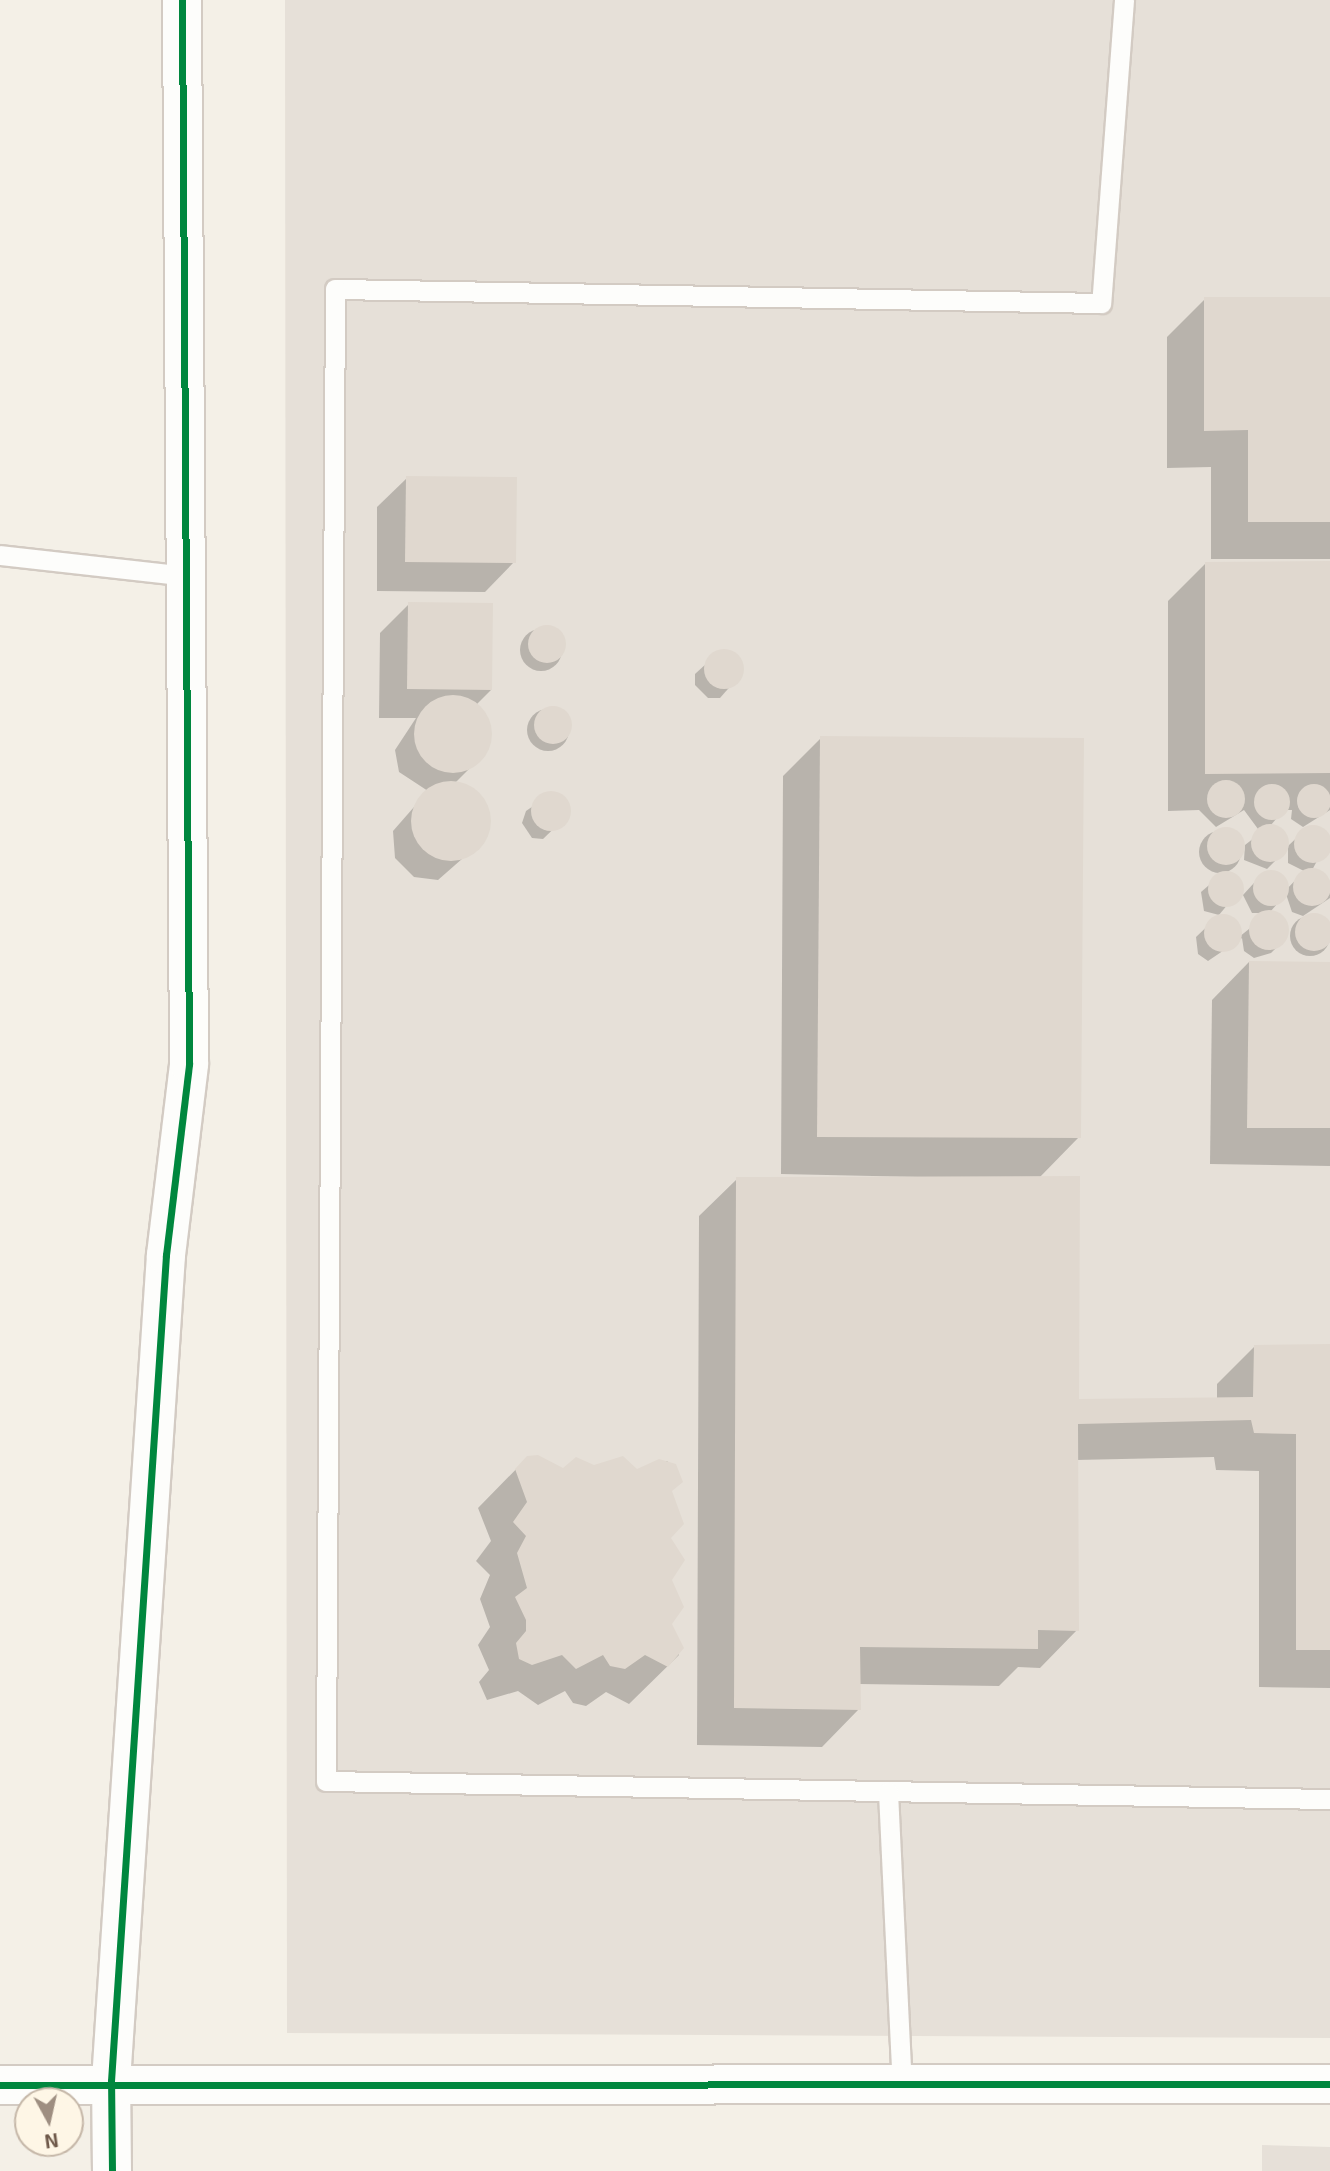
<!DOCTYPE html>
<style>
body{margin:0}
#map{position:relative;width:1330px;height:2171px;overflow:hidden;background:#f4f0e7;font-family:"Exo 2",sans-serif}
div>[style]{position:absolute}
.industrial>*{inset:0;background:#e6e0d8}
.shadow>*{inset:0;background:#0003}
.round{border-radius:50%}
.building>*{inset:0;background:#e0d8cf}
.roads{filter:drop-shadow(2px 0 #d3cbc3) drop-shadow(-2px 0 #d3cbc3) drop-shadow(0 2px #d3cbc3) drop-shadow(0 -2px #d3cbc3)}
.service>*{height:19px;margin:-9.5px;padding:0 9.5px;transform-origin:9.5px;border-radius:9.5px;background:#fdfdfb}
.minor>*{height:38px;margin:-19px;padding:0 19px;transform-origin:19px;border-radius:19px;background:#fdfdfb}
.tertiary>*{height:38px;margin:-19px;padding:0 19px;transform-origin:19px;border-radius:19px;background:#fdfdfb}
.cycleway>*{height:7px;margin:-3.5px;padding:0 3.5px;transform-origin:3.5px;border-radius:3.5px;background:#00873e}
span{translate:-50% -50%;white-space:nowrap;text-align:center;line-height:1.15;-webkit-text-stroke:7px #fef6e6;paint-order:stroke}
.north{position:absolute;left:14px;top:2087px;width:70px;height:70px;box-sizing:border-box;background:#fef6e6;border:2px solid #c5b7a8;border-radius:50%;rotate:172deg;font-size:19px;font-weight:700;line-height:28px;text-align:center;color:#6f594a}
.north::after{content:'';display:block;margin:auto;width:24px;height:32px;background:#9e8e81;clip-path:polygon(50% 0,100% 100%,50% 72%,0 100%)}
</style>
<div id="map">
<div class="industrial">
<i style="clip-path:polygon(285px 0,1330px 0,1330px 2038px,287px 2033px)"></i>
<i style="clip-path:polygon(1262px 2145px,1330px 2147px,1330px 2171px,1262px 2171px)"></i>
</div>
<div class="shadow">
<i style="clip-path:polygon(1330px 298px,1330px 559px,1211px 559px,1211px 467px,1167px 468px,1167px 337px,1205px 299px)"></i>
<i style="clip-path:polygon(407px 478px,514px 562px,485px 592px,377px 591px,377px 507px)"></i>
<i style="clip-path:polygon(1206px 563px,1330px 563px,1330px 810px,1303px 827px,1291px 819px,1292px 810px,1284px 810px,1270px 826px,1280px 829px,1285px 851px,1267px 869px,1244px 860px,1245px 845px,1268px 827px,1258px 829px,1244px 810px,1216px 827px,1199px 810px,1168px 811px,1168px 601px)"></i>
<i style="clip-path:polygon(409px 604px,491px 690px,475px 706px,490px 731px,473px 765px,450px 788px,467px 786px,485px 802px,487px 837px,438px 880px,414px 877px,395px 858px,393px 831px,428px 791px,399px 772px,395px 750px,416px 718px,379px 718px,380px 633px)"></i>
<i class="round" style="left:520px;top:629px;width:42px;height:42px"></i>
<i style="clip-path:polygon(719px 652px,741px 661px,742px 673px,720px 698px,708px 698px,695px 685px,695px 674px)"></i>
<i class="round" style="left:527px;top:709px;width:42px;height:42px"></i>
<i style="clip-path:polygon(821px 738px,1079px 1137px,1039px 1178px,1077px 1401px,1217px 1399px,1217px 1384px,1255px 1346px,1330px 1346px,1330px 1688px,1259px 1687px,1259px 1471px,1216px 1470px,1214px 1457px,1076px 1460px,1077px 1630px,1040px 1668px,1018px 1667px,999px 1686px,859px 1684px,859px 1709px,822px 1747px,697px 1745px,699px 1216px,737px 1179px,964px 1178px,781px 1174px,783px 776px)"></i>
<i style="clip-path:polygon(552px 793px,563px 797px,570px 813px,543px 839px,532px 838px,522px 823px,526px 811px)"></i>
<i style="clip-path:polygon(1307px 828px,1330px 837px,1311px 872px,1321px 872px,1330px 885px,1330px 898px,1303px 916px,1292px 912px,1286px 894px,1270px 912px,1284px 921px,1281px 943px,1271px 953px,1254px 958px,1244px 951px,1242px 938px,1208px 961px,1198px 954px,1196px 937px,1218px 916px,1238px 923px,1239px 937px,1269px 913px,1252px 913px,1243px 895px,1264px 872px,1284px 878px,1286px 890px,1304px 871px,1288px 863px,1288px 846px)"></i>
<i class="round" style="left:1199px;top:831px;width:42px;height:42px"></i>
<i style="clip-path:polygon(1223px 873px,1238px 877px,1242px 887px,1219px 915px,1204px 911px,1201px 892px)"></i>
<i class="round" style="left:1290px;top:916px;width:40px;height:40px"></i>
<i style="clip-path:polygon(1249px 962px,1330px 963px,1330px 1166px,1210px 1164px,1212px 1000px)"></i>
<i style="clip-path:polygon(527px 1458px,563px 1470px,636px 1471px,667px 1461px,679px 1473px,671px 1492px,669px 1537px,671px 1624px,679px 1655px,629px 1704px,606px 1692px,586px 1706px,573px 1703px,565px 1691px,538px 1705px,518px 1691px,487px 1700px,479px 1682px,489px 1670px,478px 1645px,490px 1627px,480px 1599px,490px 1575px,476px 1561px,491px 1541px,478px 1508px)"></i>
</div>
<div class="building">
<i style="clip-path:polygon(1204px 297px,1330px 297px,1330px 522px,1248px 522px,1248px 430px,1204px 431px)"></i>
<i style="clip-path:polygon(406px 476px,517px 477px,516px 563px,405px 562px)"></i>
<i style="clip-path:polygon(1330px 561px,1330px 773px,1205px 774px,1205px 562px)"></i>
<i style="clip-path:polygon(408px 602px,493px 603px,492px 690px,407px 689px)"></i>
<i class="round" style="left:528px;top:625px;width:38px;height:38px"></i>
<i class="round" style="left:704px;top:649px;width:40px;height:40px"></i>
<i class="round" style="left:414px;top:695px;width:78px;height:78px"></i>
<i class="round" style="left:534px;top:706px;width:38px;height:38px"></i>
<i style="clip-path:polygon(820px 736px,1084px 738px,1081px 1138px,817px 1137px)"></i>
<i class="round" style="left:1207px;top:780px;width:38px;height:38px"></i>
<i class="round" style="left:411px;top:781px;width:80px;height:80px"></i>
<i class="round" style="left:1254px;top:784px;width:36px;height:36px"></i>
<i class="round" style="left:1297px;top:784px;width:34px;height:34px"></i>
<i class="round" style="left:531px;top:791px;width:40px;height:40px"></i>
<i class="round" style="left:1251px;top:824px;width:38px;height:38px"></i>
<i class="round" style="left:1294px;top:825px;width:38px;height:38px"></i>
<i class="round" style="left:1207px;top:827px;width:38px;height:38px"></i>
<i class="round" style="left:1293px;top:868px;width:38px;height:38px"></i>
<i class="round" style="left:1253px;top:870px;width:36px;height:36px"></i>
<i class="round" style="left:1208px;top:871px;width:36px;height:36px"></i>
<i class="round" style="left:1249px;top:910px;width:40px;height:40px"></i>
<i class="round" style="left:1295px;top:913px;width:38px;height:38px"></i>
<i class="round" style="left:1204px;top:914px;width:38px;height:38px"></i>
<i style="clip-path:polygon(1249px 961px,1330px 962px,1330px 1128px,1247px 1128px)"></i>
<i style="clip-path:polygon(1080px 1176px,1079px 1399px,1253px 1397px,1254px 1345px,1330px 1344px,1330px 1650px,1296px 1650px,1296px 1434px,1254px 1433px,1251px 1420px,1078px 1424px,1079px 1631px,1038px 1630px,1038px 1649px,860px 1647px,861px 1710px,734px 1708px,736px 1177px)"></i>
<i style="clip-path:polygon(538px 1455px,563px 1468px,576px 1457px,594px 1465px,623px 1456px,637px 1469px,659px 1459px,676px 1464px,683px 1482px,672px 1491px,684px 1524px,671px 1538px,685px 1560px,672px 1580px,684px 1607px,672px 1624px,684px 1648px,668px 1667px,645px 1655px,625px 1669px,610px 1666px,603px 1655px,576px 1669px,562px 1655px,532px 1665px,519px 1659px,516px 1643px,526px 1631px,526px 1620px,515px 1597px,527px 1588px,517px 1553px,526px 1536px,513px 1522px,527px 1502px,515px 1469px,527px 1456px)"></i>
</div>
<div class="roads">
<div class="service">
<i style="left:1124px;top:0;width:304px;rotate:94.3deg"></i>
<i style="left:1101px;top:303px;width:766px;rotate:-178.95deg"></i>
<i style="left:335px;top:289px;width:1492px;rotate:90.35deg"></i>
<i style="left:326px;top:1781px;width:1004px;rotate:1.03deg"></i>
<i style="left:0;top:555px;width:189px;rotate:6.4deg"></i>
<i style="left:888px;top:1792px;width:297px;rotate:87.3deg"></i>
</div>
<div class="minor">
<i style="left:112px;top:2171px;width:90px;rotate:-90.6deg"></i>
<i style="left:111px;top:2081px;width:828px;rotate:-86.19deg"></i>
<i style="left:166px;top:1255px;width:192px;rotate:-83.1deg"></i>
<i style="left:189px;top:1064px;width:1064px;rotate:-90.38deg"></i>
</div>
<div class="tertiary">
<i style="left:0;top:2085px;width:1330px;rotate:-0.04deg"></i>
</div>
</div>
<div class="cycleway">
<i style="left:0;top:2085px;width:1330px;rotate:-0.04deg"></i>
<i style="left:112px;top:2171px;width:90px;rotate:-90.6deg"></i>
<i style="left:111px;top:2081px;width:828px;rotate:-86.19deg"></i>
<i style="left:166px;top:1255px;width:192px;rotate:-83.1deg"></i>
<i style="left:189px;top:1064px;width:1064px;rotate:-90.38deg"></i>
</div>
<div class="north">N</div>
</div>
